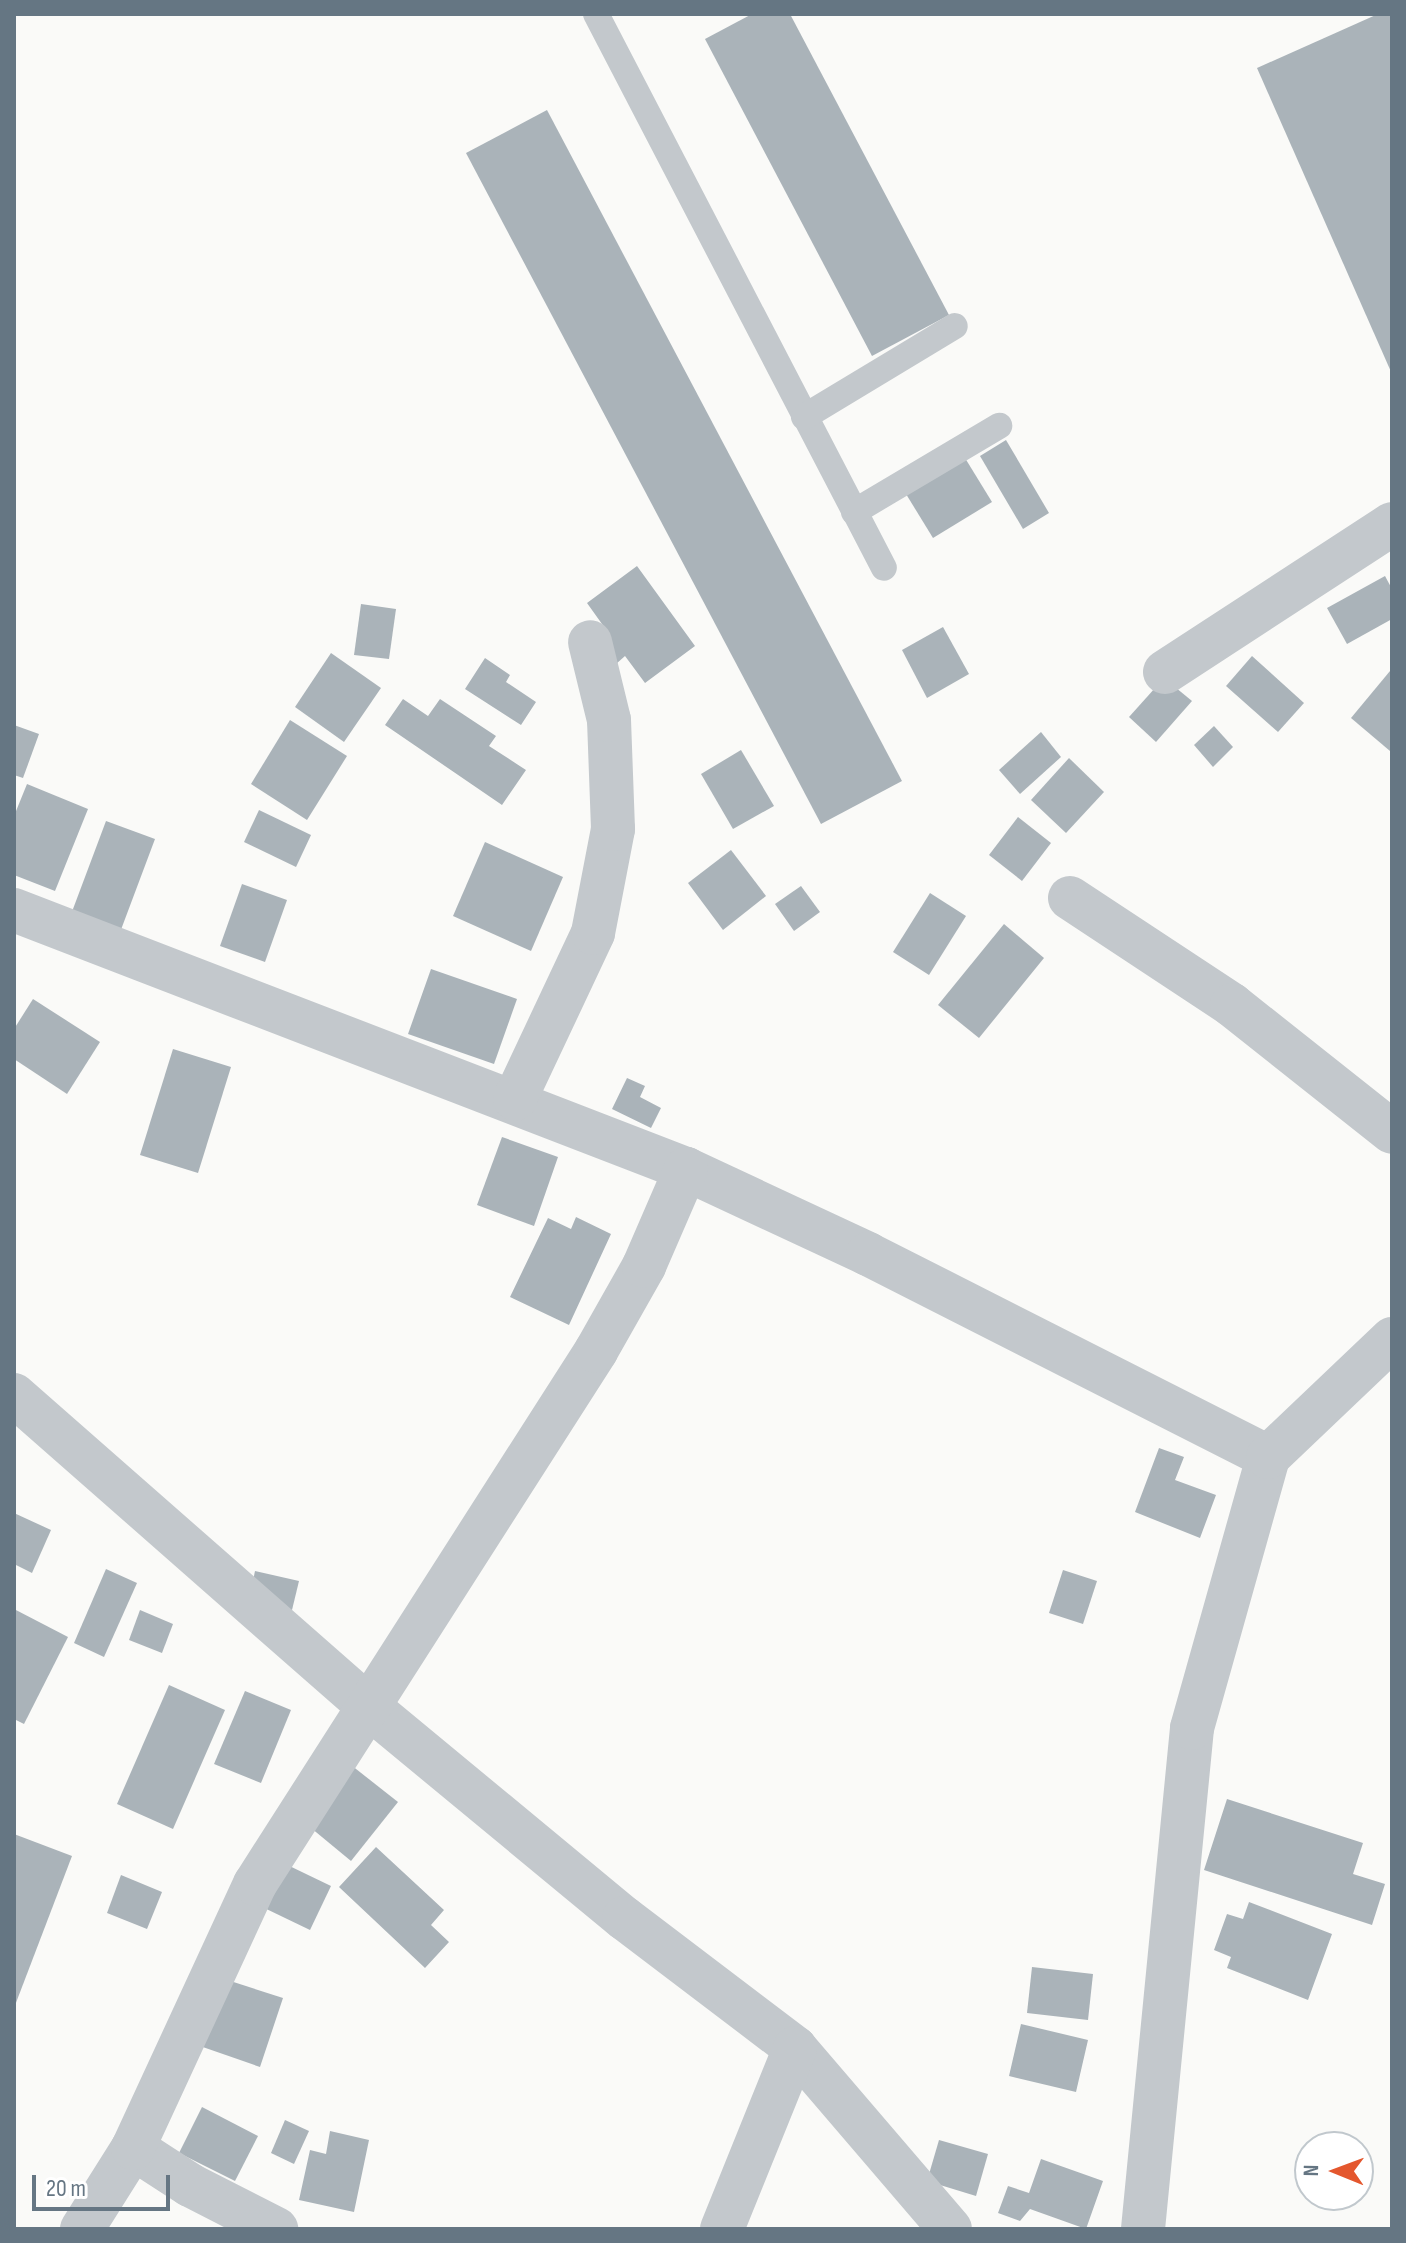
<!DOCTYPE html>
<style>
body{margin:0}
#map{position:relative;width:1406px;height:2243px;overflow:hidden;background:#fafaf8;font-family:"Sofia Sans Condensed",sans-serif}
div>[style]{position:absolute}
.building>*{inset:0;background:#aab3b9}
.service>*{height:26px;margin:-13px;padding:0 13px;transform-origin:13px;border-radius:13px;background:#c3c8cc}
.minor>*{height:44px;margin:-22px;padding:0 22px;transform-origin:22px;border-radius:22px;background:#c3c8cc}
span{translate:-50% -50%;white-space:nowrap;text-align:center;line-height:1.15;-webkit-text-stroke:8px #fff;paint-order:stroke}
.frame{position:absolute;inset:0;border:16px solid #657683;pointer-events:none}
.north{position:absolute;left:1294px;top:2131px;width:80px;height:80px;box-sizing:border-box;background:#fff;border:2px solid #c1c8cd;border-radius:50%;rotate:271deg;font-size:22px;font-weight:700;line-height:32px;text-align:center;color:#657683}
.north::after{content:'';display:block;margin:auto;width:28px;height:36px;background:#e4572e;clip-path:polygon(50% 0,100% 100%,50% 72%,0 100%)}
.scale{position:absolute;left:32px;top:2175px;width:138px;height:36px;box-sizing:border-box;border:4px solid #657683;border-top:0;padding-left:10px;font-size:24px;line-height:28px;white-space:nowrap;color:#657683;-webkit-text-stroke:6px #fff;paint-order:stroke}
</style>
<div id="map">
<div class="building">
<i style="clip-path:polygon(752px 14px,790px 14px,949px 315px,872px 356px,705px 39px)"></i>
<i style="clip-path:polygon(1378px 14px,1392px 14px,1392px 374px,1257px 68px)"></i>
<i style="clip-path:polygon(547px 110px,902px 781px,821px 824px,466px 153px)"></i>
<i style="clip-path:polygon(1006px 440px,1049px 513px,1023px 529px,980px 456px)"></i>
<i style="clip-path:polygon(965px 458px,992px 502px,933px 538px,906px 494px)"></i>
<i style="clip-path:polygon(637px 566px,695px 646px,645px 683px,625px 656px,616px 664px,607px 631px,587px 603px)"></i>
<i style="clip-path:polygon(1385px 576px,1392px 589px,1392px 619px,1347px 644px,1327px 608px)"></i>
<i style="clip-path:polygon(361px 604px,396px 609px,389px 659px,354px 655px)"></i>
<i style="clip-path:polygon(943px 627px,969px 674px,927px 698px,902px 650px)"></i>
<i style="clip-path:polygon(331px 653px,381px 688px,344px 742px,295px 707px)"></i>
<i style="clip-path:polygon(1252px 656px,1304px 703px,1278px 732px,1226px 686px)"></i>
<i style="clip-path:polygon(485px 658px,510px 675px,506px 682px,536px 702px,521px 725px,465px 689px)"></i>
<i style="clip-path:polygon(1390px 671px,1392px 748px,1390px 751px,1351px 718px)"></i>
<i style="clip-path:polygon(1164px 678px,1192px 701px,1156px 742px,1129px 717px)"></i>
<i style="clip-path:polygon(403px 699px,428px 716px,440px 699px,496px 736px,489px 746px,526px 770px,502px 805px,385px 725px)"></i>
<i style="clip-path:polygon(290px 720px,347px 756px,307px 820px,251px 784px)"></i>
<i style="clip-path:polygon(14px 725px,39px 734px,23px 778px,14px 775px)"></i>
<i style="clip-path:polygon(1214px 726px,1233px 747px,1213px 767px,1194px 745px)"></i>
<i style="clip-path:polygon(1041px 732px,1061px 757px,1020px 794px,999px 770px)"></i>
<i style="clip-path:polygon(741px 750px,774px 806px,733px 829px,701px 774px)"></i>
<i style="clip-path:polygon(1069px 758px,1104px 792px,1066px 833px,1031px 800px)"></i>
<i style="clip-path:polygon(27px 784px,88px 809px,55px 891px,14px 875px,14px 816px)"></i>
<i style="clip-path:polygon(259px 810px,311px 835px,296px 867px,244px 842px)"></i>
<i style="clip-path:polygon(1018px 817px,1051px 843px,1022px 881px,989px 855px)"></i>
<i style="clip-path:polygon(106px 821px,155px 839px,116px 943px,67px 925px)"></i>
<i style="clip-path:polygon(485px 842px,563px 877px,531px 951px,453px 916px)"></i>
<i style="clip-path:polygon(731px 850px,766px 896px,723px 930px,688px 883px)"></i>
<i style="clip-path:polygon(242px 884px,287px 900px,265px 962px,220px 946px)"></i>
<i style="clip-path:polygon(801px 886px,820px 912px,794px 931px,775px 904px)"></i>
<i style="clip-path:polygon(930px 893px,966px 916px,929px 975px,893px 952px)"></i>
<i style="clip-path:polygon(1004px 924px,1044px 958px,979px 1038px,938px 1005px)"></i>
<i style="clip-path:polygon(431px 969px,517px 999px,494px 1064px,408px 1034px)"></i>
<i style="clip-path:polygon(33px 999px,100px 1042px,67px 1094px,14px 1059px,14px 1029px)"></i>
<i style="clip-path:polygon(173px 1049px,231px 1067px,198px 1173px,140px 1155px)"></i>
<i style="clip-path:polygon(627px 1078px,645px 1086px,640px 1097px,661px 1108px,651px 1128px,612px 1109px)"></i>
<i style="clip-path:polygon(502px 1137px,558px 1157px,534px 1226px,477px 1205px)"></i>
<i style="clip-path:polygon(576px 1217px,611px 1234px,569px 1325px,510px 1297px,548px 1218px,571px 1229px)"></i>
<i style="clip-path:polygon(1159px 1448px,1184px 1457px,1175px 1480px,1216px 1495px,1200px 1538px,1135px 1512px)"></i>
<i style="clip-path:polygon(14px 1513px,51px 1530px,32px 1573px,14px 1564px)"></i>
<i style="clip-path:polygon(106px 1569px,137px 1583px,104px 1657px,74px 1643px)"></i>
<i style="clip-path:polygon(1063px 1570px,1097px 1581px,1083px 1624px,1049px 1613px)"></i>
<i style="clip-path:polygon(255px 1571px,299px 1581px,292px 1610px,249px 1600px)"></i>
<i style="clip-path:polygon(14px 1609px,68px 1637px,24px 1724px,14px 1719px)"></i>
<i style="clip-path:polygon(140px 1610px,173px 1624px,162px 1653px,129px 1640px)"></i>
<i style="clip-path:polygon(169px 1685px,225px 1710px,173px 1829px,117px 1804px)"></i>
<i style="clip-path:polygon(245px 1691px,291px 1710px,261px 1783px,214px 1764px)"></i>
<i style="clip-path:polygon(351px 1765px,398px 1802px,351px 1861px,305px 1823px)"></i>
<i style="clip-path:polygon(1227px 1799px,1363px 1843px,1353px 1874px,1385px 1884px,1372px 1925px,1204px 1870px)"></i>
<i style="clip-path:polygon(14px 1834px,72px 1856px,14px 2008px)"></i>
<i style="clip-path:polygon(376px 1847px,444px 1910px,431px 1925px,449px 1942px,425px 1968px,339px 1887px)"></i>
<i style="clip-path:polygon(277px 1860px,331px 1886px,310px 1930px,256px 1904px)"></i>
<i style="clip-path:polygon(121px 1875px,162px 1892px,147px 1929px,107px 1913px)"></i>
<i style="clip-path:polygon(1249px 1902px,1332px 1934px,1308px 2000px,1227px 1968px,1231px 1957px,1214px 1950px,1227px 1914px,1243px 1919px)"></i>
<i style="clip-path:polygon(1032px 1967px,1093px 1974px,1088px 2020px,1027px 2013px)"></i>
<i style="clip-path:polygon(218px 1977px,283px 1998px,260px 2067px,197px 2045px)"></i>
<i style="clip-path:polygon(1021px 2024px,1088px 2040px,1076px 2092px,1009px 2076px)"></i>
<i style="clip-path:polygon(202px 2107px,258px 2136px,235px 2181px,179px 2153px)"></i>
<i style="clip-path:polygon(285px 2120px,309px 2131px,294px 2164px,271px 2153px)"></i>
<i style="clip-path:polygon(330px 2131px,369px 2140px,354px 2212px,299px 2200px,310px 2150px,326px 2154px)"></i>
<i style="clip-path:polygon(939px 2140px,988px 2154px,976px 2196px,927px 2181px)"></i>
<i style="clip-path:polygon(1041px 2159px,1103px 2181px,1086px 2229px,1030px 2209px,1020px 2221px,998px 2213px,1008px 2186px,1029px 2193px)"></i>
</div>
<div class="service">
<i style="left:596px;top:14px;width:624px;rotate:62.53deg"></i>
<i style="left:804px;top:417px;width:176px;rotate:-31.1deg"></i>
<i style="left:854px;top:512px;width:169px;rotate:-30.7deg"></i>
</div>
<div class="minor">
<i style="left:1165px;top:672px;width:271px;rotate:-33.1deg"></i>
<i style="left:1070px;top:898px;width:194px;rotate:33.4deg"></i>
<i style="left:1232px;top:1005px;width:204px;rotate:38.4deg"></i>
<i style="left:14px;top:910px;width:720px;rotate:21.08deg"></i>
<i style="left:686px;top:1169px;width:201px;rotate:25deg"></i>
<i style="left:868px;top:1254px;width:449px;rotate:26.9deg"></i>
<i style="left:515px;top:1099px;width:183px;rotate:-64.8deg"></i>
<i style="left:593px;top:933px;width:106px;rotate:-79.1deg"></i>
<i style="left:613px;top:829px;width:109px;rotate:-92.1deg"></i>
<i style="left:609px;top:720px;width:80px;rotate:-103.7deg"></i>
<i style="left:14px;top:1395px;width:474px;rotate:41.3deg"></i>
<i style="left:370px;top:1708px;width:330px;rotate:39.6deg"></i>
<i style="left:624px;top:1918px;width:215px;rotate:37.2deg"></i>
<i style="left:795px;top:2048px;width:238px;rotate:49.4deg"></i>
<i style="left:133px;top:2148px;width:68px;rotate:33deg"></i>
<i style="left:190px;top:2185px;width:97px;rotate:27.1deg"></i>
<i style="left:82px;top:2229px;width:96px;rotate:-57.8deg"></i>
<i style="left:133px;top:2148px;width:291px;rotate:-65.2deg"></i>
<i style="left:255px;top:1884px;width:633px;rotate:-57.39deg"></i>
<i style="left:596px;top:1351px;width:98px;rotate:-60.5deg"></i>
<i style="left:644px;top:1266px;width:106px;rotate:-66.6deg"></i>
<i style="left:722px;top:2229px;width:195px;rotate:-68deg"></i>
<i style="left:1143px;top:2229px;width:503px;rotate:-84.41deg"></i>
<i style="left:1192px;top:1728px;width:281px;rotate:-74.3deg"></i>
<i style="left:1268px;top:1457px;width:171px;rotate:-43.6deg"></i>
</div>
<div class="frame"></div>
<div class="north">N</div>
<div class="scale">20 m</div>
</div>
